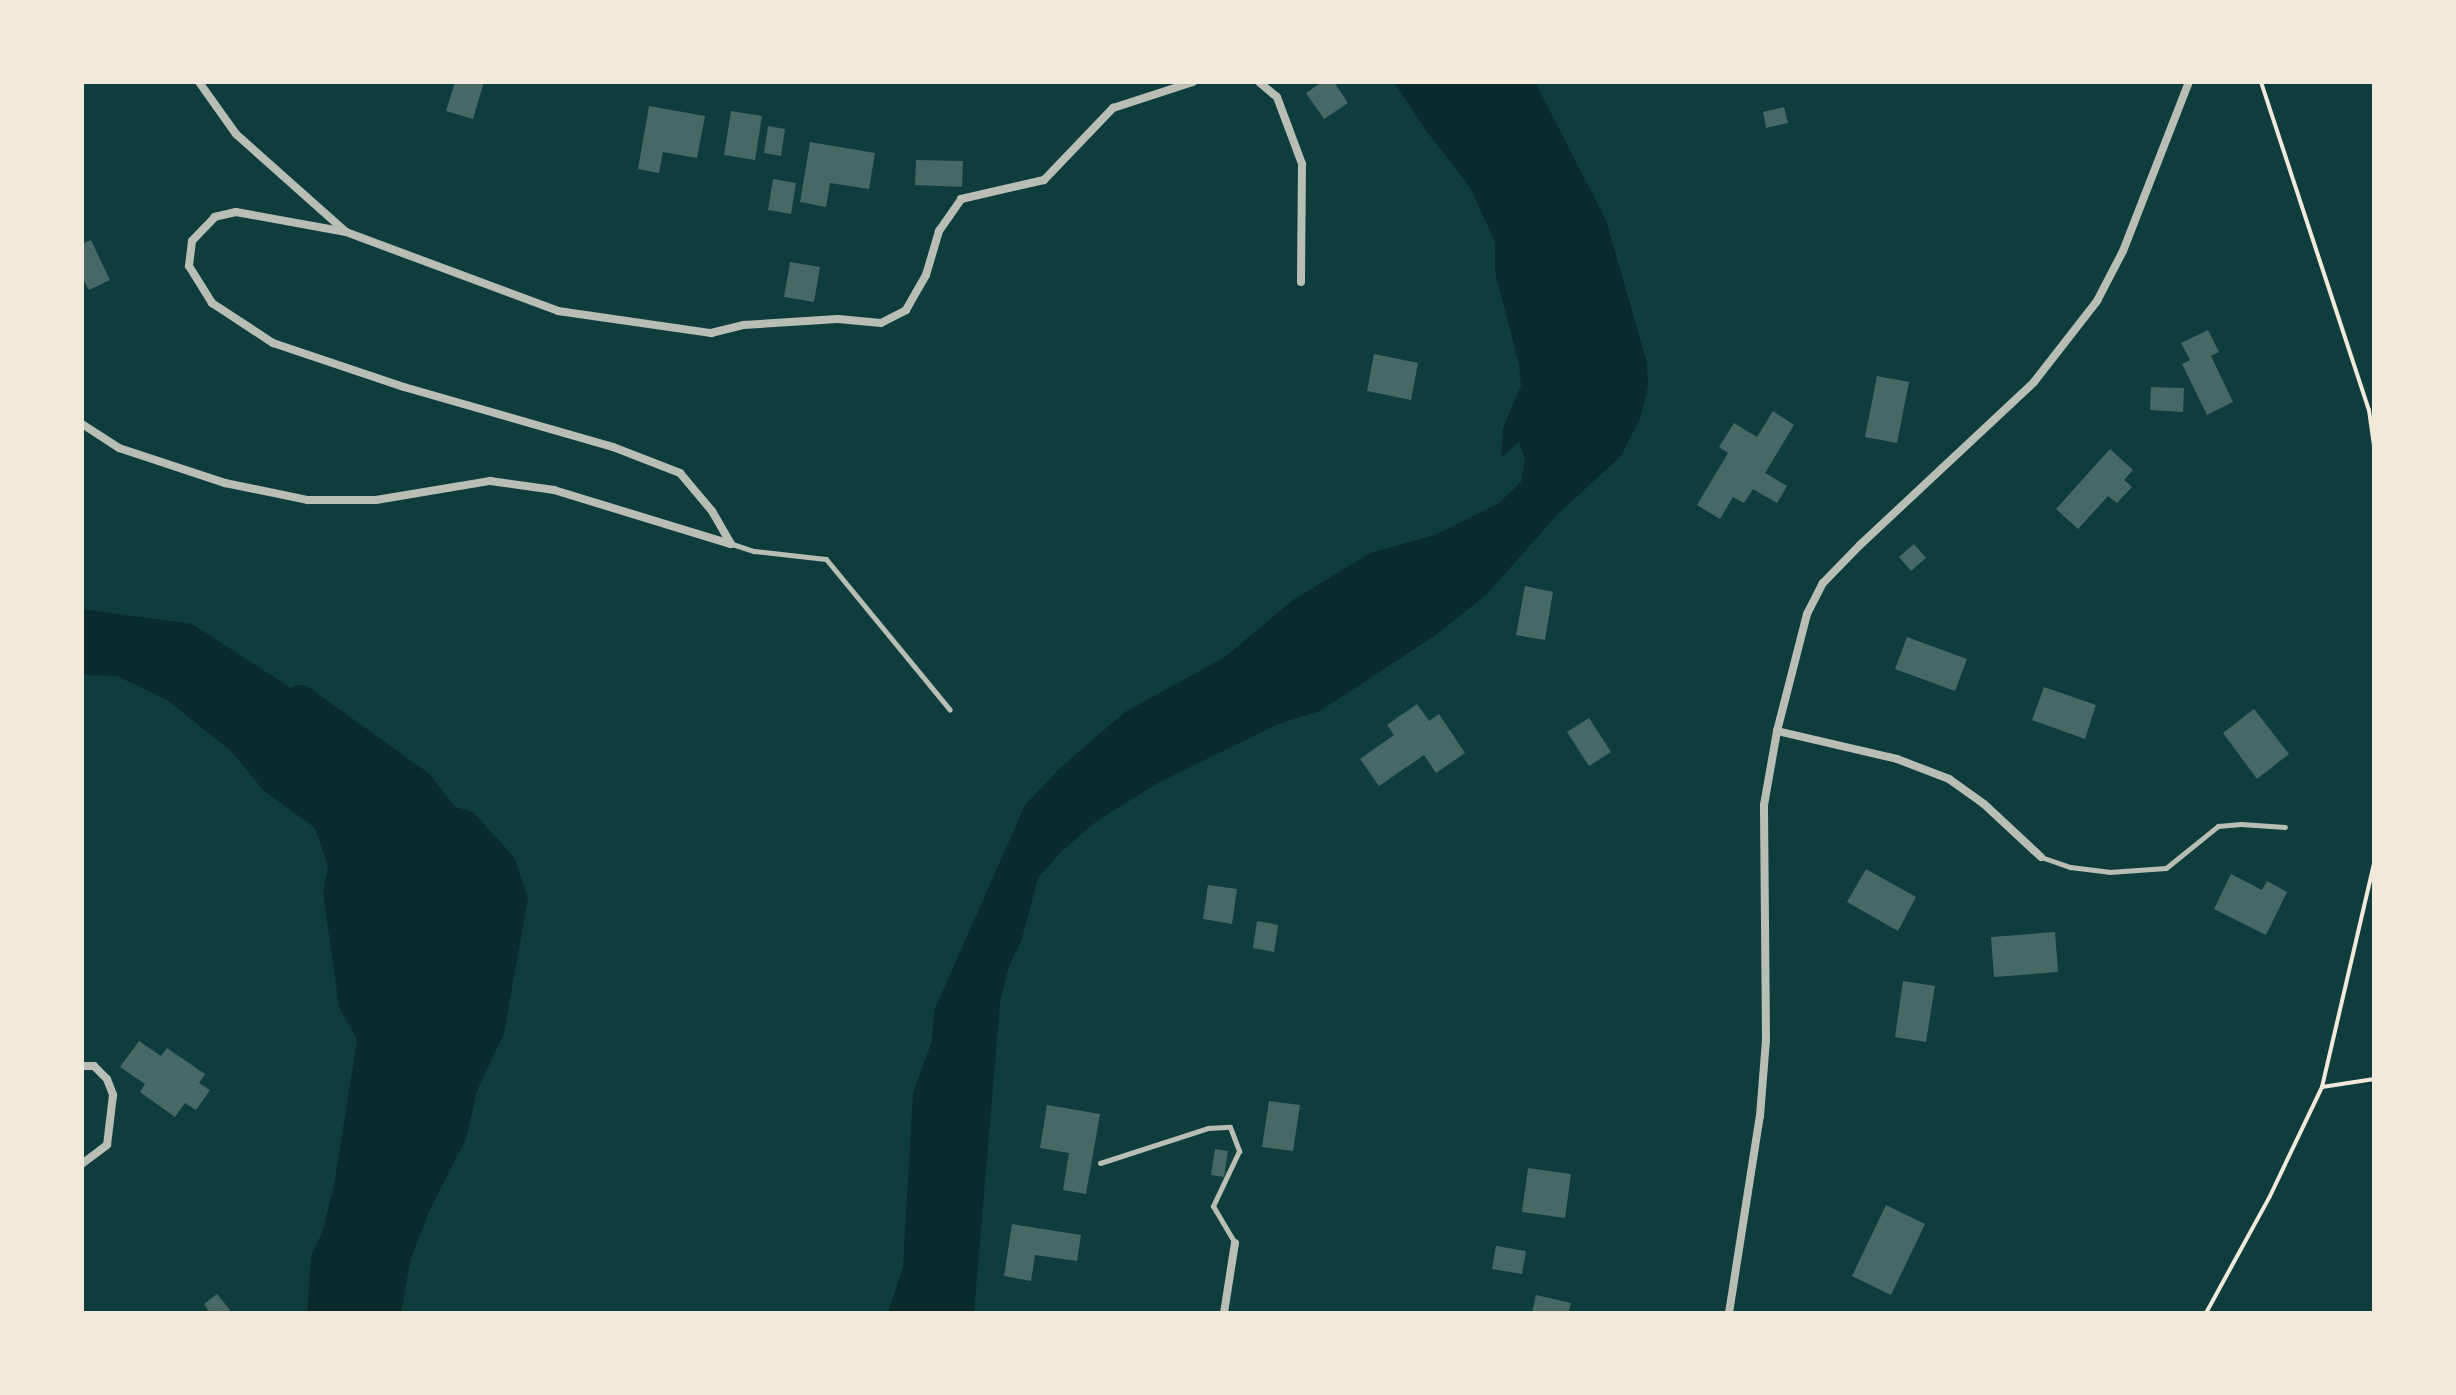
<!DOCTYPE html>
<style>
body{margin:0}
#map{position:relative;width:2456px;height:1395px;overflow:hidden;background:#0f3d3e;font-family:Overpass,sans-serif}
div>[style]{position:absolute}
.water>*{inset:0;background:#0a2a2b}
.river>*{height:36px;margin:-18px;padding:0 18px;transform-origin:18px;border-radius:18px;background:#0a2a2b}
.building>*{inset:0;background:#486865}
.path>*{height:4px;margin:-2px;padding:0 2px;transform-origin:2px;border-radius:2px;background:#f1e9da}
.service>*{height:5px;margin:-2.5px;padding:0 2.5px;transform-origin:2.5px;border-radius:2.5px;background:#b8beb3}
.minor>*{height:8px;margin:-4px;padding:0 4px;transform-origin:4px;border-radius:4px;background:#b8beb3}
span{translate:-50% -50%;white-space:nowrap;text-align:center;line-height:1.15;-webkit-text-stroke:6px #f1e9da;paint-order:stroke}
.frame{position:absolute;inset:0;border:84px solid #f1e9da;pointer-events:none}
</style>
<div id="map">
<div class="water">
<i style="clip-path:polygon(1394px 82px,1535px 82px,1606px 220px,1647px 363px,1648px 387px,1640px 419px,1620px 457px,1559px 513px,1486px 595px,1437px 634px,1320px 711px,1278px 724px,1156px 784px,1097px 821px,1063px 850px,1038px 878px,1022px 939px,1009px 966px,1000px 1002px,974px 1313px,888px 1313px,903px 1267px,913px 1093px,932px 1041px,934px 1011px,1025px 805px,1059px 769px,1125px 712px,1225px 657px,1293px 600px,1370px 553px,1435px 535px,1499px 503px,1521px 482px,1525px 459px,1519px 442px,1501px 458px,1503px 428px,1521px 386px,1519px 364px,1495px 272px,1495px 242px,1470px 187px,1427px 132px)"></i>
<i style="clip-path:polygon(82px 609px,192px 624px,291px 688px,337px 729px,353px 753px,387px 787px,473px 812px,514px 857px,528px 898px,504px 1033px,477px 1091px,466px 1139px,428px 1214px,411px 1258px,401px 1313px,307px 1313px,311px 1256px,322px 1233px,334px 1185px,357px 1040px,339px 1007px,323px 893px,328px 866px,315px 828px,263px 790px,231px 751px,167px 700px,117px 676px,82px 675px)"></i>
</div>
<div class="river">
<i style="left:300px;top:703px;width:144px;rotate:35.7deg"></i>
<i style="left:417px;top:787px;width:61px;rotate:52.4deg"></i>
</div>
<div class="building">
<i style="clip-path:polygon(455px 82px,484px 82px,473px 119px,446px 111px)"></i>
<i style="clip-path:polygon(1322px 82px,1334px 82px,1348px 103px,1324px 119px,1306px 93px)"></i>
<i style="clip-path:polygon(649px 106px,705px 116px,697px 158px,663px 152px,659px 173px,638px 169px)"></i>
<i style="clip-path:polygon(1784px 107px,1788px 123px,1766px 128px,1763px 112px)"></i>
<i style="clip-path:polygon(731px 111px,762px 116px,755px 160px,724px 155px)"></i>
<i style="clip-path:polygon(768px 126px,785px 129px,781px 156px,764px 153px)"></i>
<i style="clip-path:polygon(810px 142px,875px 153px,869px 189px,830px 183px,826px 207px,800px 202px)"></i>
<i style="clip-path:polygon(916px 160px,963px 161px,962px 187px,915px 185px)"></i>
<i style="clip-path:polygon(773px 179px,796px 183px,791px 214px,768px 210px)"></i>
<i style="clip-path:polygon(91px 240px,110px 280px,89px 290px,82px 277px,82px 244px)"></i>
<i style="clip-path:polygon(790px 262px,820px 267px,814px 302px,784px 297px)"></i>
<i style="clip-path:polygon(2208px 330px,2219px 352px,2211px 356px,2233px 402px,2207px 415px,2182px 364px,2190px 360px,2181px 343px)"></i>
<i style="clip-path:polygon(1374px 354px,1418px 363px,1411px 400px,1367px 391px)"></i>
<i style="clip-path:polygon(1877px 376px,1909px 382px,1897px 443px,1865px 437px)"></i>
<i style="clip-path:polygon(2151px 387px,2184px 388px,2183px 412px,2150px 410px)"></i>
<i style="clip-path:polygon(1773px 411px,1794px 425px,1765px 473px,1787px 486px,1777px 503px,1753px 489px,1744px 503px,1733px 497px,1720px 519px,1697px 505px,1728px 453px,1719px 447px,1734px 423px,1757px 437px)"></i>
<i style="clip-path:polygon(2110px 449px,2133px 470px,2124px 480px,2132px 487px,2117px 503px,2108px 496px,2078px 529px,2056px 509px)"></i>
<i style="clip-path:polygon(1914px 544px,1926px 558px,1911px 571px,1899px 557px)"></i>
<i style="clip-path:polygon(1525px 586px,1553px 592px,1545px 640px,1516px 635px)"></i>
<i style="clip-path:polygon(1907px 637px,1967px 659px,1955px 691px,1895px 669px)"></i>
<i style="clip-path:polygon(2044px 687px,2096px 705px,2085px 739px,2032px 720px)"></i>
<i style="clip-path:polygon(1417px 704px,1429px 721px,1439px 714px,1465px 753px,1436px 773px,1424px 755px,1379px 786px,1360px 759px,1394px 735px,1387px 725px)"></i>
<i style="clip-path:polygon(2254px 709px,2289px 754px,2257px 779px,2223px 733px)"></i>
<i style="clip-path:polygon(1589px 718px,1611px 752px,1589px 766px,1567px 732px)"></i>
<i style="clip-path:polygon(1866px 869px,1916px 897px,1898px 931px,1847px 902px)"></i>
<i style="clip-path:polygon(2231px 874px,2262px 890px,2267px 881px,2287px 892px,2266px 935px,2214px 909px)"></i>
<i style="clip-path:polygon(1208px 885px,1237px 889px,1232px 924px,1203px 919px)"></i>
<i style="clip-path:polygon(1257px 921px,1278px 925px,1274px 952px,1253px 948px)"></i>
<i style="clip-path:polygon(2055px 932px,2058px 972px,1994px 977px,1991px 937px)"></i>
<i style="clip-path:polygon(1903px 981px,1935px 986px,1926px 1042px,1895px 1037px)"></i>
<i style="clip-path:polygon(139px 1041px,161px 1056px,167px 1048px,205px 1074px,199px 1083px,210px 1090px,196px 1110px,185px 1103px,175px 1117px,140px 1092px,145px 1084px,120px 1067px)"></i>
<i style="clip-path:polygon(1269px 1101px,1300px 1105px,1293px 1151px,1262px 1147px)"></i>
<i style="clip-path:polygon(1047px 1105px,1100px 1114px,1086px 1194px,1063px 1190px,1069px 1153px,1040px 1148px)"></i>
<i style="clip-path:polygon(1215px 1149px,1228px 1151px,1224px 1177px,1211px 1175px)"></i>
<i style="clip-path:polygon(1528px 1168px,1571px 1174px,1565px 1218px,1522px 1212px)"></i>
<i style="clip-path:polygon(1886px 1205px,1925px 1224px,1891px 1295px,1852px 1276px)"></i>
<i style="clip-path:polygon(1012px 1224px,1081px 1235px,1077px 1261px,1035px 1255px,1031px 1281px,1004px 1276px)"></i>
<i style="clip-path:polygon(1496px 1246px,1526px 1251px,1522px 1274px,1492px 1269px)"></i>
<i style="clip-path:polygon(217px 1294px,230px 1310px,226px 1313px,210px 1313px,204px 1304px)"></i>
<i style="clip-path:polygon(1536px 1295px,1571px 1303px,1568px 1313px,1532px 1313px)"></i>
</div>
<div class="path">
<i style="left:2261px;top:82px;width:345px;rotate:71.8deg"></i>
<i style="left:2369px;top:410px;width:35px;rotate:82deg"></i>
<i style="left:2322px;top:1087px;width:53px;rotate:-8.7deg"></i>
<i style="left:2206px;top:1313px;width:133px;rotate:-61.3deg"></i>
<i style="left:2270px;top:1196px;width:121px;rotate:-64.5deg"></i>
<i style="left:2322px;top:1087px;width:229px;rotate:-76.9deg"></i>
</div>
<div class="service">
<i style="left:732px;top:544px;width:23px;rotate:18deg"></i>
<i style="left:754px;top:551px;width:72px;rotate:6.3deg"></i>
<i style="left:826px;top:559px;width:195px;rotate:50.6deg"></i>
<i style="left:2041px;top:857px;width:31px;rotate:19deg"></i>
<i style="left:2070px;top:867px;width:39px;rotate:7deg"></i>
<i style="left:2109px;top:872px;width:57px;rotate:-4deg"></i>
<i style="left:2166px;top:868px;width:67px;rotate:-38.9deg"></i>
<i style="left:2218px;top:826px;width:23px;rotate:-5deg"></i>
<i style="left:2241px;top:824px;width:44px;rotate:3.9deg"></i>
<i style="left:1100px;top:1163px;width:114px;rotate:-18deg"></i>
<i style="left:1208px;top:1128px;width:22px;rotate:-3deg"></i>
<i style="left:1230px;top:1127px;width:26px;rotate:69deg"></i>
<i style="left:1239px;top:1151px;width:61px;rotate:115.3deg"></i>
<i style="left:1213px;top:1206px;width:43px;rotate:59.3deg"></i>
</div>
<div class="minor">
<i style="left:199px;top:82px;width:64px;rotate:54.6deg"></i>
<i style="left:236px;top:134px;width:147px;rotate:41.7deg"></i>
<i style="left:346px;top:232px;width:226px;rotate:20.4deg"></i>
<i style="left:558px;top:311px;width:155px;rotate:8.2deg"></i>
<i style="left:711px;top:333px;width:34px;rotate:-14deg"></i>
<i style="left:744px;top:325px;width:94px;rotate:-3.7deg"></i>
<i style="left:838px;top:319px;width:43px;rotate:5.3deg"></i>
<i style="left:881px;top:323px;width:28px;rotate:-27deg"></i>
<i style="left:906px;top:310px;width:40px;rotate:-60.3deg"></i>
<i style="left:926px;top:275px;width:46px;rotate:-73.5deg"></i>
<i style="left:939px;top:231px;width:39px;rotate:-55deg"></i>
<i style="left:961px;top:199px;width:85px;rotate:-12.9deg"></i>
<i style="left:1044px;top:180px;width:100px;rotate:-46.2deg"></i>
<i style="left:1113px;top:108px;width:84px;rotate:-18deg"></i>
<i style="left:1259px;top:82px;width:23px;rotate:40deg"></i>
<i style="left:1277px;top:97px;width:72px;rotate:69.5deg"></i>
<i style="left:1302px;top:164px;width:118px;rotate:90.5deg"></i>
<i style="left:346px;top:232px;width:112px;rotate:-169.7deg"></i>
<i style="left:236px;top:212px;width:22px;rotate:167deg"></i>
<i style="left:215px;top:217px;width:33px;rotate:134deg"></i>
<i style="left:192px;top:241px;width:25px;rotate:97deg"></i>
<i style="left:189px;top:266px;width:44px;rotate:58.1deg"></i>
<i style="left:212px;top:303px;width:73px;rotate:33.3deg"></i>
<i style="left:273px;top:343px;width:138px;rotate:18.6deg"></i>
<i style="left:404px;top:387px;width:217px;rotate:16deg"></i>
<i style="left:613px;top:447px;width:72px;rotate:21.2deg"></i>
<i style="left:680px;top:473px;width:50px;rotate:49.9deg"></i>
<i style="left:712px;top:511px;width:38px;rotate:60deg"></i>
<i style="left:82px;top:424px;width:44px;rotate:33deg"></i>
<i style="left:119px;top:448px;width:112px;rotate:18.3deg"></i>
<i style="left:225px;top:483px;width:85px;rotate:11.6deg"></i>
<i style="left:308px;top:500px;width:68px"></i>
<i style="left:376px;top:500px;width:116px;rotate:-9.5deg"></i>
<i style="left:490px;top:481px;width:65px;rotate:8deg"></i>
<i style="left:554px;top:490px;width:185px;rotate:17deg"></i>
<i style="left:1777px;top:731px;width:123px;rotate:13.1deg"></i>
<i style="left:1897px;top:759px;width:56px;rotate:21deg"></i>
<i style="left:1949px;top:779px;width:43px;rotate:35.5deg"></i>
<i style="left:1984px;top:804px;width:78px;rotate:42.9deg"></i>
<i style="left:82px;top:1066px;width:12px"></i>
<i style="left:94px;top:1066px;width:18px;rotate:45deg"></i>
<i style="left:107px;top:1079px;width:17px;rotate:69deg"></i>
<i style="left:113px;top:1095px;width:50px;rotate:96.8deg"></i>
<i style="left:107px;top:1145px;width:31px;rotate:143deg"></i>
<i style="left:1224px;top:1313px;width:71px;rotate:-81.1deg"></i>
<i style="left:1729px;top:1313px;width:199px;rotate:-81.1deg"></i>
<i style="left:1760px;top:1116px;width:77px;rotate:-85.5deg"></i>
<i style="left:1766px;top:1039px;width:234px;rotate:-90.5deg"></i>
<i style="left:1764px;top:805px;width:75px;rotate:-80deg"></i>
<i style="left:1777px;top:731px;width:121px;rotate:-75.6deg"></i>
<i style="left:1807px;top:614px;width:35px;rotate:-63deg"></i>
<i style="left:1823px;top:583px;width:53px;rotate:-45.8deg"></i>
<i style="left:1860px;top:545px;width:238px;rotate:-43.1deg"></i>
<i style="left:2034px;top:382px;width:103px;rotate:-52.1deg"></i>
<i style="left:2097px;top:301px;width:56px;rotate:-62.5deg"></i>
<i style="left:2123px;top:251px;width:181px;rotate:-68.7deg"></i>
</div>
<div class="frame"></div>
</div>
